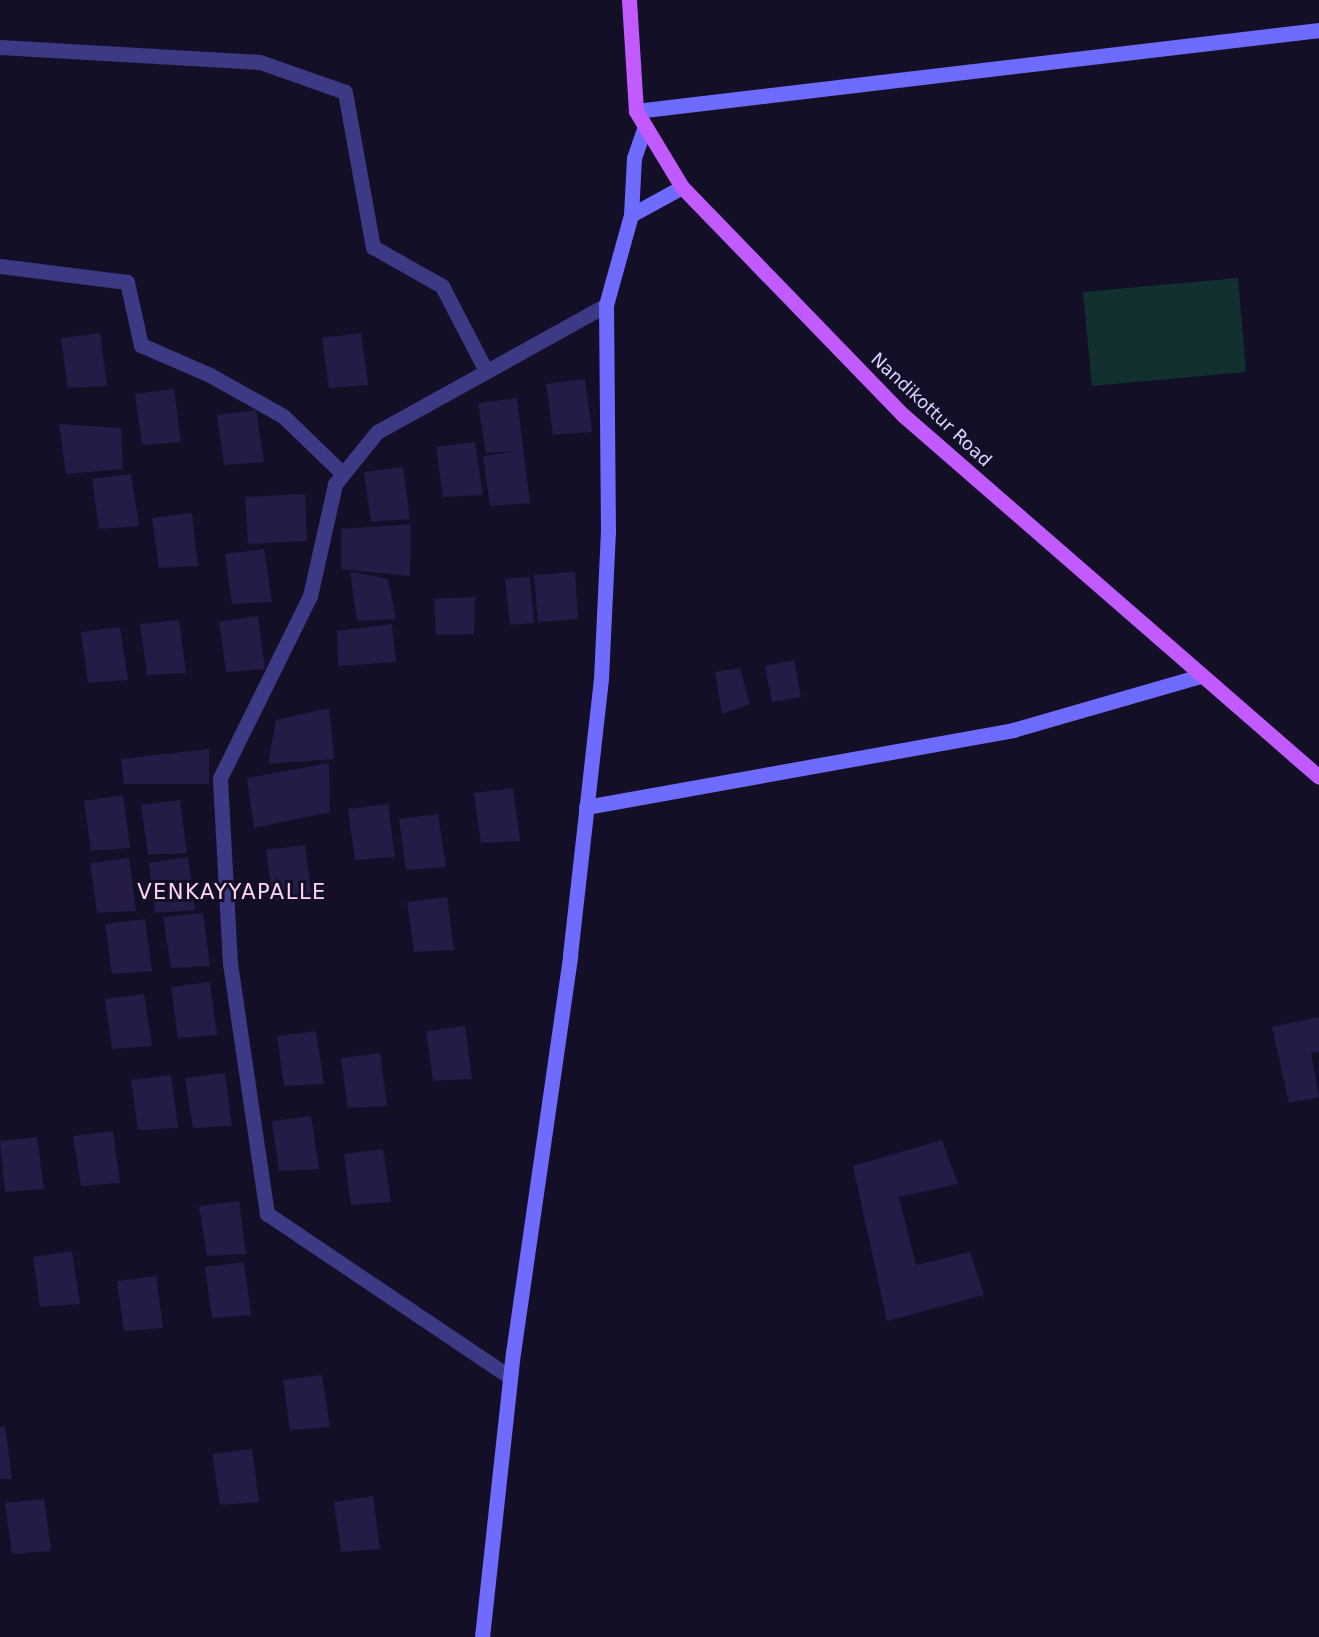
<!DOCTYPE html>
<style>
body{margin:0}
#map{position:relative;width:1319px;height:1637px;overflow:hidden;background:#130f26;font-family:"DejaVu Sans",sans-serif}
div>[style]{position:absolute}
.green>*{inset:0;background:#12302f}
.building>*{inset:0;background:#241b47}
.street>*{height:15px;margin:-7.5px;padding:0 7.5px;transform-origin:7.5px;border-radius:7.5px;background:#3d3a85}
.secondary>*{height:15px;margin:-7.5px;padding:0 7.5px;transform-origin:7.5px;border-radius:7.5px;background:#6f6bff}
.primary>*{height:15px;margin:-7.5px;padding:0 7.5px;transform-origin:7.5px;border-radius:7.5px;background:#c25bff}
span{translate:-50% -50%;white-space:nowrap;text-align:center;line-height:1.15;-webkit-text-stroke:6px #130f26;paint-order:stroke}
.street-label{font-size:18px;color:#d9d4ff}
.quarter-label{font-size:21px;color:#ffd6f0;letter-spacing:1.5px}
</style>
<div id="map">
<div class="green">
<i style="clip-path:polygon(1238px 278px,1246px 372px,1092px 386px,1083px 292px)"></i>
</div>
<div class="building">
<i style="clip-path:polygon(100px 333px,107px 386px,68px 388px,61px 338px)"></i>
<i style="clip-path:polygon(361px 333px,368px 385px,329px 388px,322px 338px)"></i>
<i style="clip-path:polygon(585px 379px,592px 432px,553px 435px,546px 384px)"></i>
<i style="clip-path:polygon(174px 389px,181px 442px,142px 445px,135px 394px)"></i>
<i style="clip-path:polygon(517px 398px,530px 503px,490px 506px,483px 456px,517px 451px,486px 453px,478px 403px)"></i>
<i style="clip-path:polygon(256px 410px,264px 462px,224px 465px,217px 415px)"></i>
<i style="clip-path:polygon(59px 424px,121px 428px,123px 469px,66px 474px)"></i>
<i style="clip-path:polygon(475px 442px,483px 495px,443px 497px,436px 447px)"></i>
<i style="clip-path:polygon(403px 467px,410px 519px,371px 522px,364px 472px)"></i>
<i style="clip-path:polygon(131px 474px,139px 526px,99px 529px,92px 479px)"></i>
<i style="clip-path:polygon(305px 494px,307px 541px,248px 544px,245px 497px)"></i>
<i style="clip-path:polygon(192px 513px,198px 566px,159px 568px,152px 518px)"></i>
<i style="clip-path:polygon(411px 524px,410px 576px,341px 569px,341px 529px)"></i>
<i style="clip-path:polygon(264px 549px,272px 602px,232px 604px,225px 554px)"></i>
<i style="clip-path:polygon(350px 571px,388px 579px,396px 619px,357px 621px)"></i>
<i style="clip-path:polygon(575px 572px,578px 619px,538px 622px,534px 575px)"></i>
<i style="clip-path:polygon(530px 577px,534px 623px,510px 625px,505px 579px)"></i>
<i style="clip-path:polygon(475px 597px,474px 634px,436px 635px,434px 599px)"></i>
<i style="clip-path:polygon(258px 616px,265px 669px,226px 672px,219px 622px)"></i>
<i style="clip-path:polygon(179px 620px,186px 673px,147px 675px,140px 624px)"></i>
<i style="clip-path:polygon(392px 624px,396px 662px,338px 666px,337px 631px)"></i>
<i style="clip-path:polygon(120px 627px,128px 680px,88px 683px,81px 632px)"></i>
<i style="clip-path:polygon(794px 660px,801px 697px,772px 702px,765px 666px)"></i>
<i style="clip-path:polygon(740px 668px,750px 704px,722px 714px,715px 672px)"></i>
<i style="clip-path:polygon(329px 708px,334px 759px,268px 764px,276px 720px)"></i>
<i style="clip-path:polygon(209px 749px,209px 784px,124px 784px,121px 759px)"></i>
<i style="clip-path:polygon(329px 763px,330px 812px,254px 828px,247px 778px)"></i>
<i style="clip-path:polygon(513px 788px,520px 841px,481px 843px,474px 793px)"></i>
<i style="clip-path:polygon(123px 795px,130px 848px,91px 851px,84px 801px)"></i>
<i style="clip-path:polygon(180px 800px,187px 853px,148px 855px,141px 805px)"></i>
<i style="clip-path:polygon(388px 804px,395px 857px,355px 860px,348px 809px)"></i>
<i style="clip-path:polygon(438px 814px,446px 867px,406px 870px,399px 819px)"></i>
<i style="clip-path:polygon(305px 845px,312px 898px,273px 900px,266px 850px)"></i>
<i style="clip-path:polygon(188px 857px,195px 910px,155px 913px,149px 863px)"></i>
<i style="clip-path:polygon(129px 858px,136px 911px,97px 913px,90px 863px)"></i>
<i style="clip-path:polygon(447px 897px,454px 950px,414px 952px,407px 902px)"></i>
<i style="clip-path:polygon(203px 913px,210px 966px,171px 968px,163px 917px)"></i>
<i style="clip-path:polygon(145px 919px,152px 971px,112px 974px,105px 924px)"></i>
<i style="clip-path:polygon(210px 982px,217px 1035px,178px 1038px,171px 987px)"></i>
<i style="clip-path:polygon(144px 994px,152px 1046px,112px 1049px,105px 999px)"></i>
<i style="clip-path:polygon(1319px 1017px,1319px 1052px,1311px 1053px,1319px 1097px,1289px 1103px,1272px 1027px)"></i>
<i style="clip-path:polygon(465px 1026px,472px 1079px,433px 1081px,426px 1031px)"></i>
<i style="clip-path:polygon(316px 1031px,324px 1084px,284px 1086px,277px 1036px)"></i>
<i style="clip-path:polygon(380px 1053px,387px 1106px,348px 1108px,341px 1058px)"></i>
<i style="clip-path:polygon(225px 1073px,232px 1126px,193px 1128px,185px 1078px)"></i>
<i style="clip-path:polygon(171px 1075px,178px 1128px,138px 1130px,131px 1080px)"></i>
<i style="clip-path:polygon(311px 1116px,319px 1169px,279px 1171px,272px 1121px)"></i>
<i style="clip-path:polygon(113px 1131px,120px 1183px,81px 1186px,73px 1136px)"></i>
<i style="clip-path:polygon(37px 1137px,44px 1189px,5px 1192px,0 1141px)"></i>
<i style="clip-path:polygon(942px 1140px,958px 1184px,899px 1197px,916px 1265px,970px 1252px,984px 1295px,887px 1321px,853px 1166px)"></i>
<i style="clip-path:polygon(383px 1149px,391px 1202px,351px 1205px,344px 1154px)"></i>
<i style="clip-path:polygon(239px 1201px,246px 1254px,207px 1256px,199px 1206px)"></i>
<i style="clip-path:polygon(72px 1251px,80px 1304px,40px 1307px,33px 1257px)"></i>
<i style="clip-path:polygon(244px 1262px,251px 1315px,212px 1318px,205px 1267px)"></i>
<i style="clip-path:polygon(156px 1276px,163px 1328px,124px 1331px,117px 1281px)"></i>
<i style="clip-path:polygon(322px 1375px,330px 1427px,290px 1430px,283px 1380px)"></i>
<i style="clip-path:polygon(5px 1426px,12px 1479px,0 1479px,0 1427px)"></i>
<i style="clip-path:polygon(252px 1449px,259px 1502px,220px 1505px,212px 1454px)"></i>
<i style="clip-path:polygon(373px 1496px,380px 1549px,341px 1552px,334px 1502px)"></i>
<i style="clip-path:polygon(44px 1499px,51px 1551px,12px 1554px,5px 1503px)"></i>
</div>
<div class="street">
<i style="left:0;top:47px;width:260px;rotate:3.3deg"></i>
<i style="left:260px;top:62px;width:90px;rotate:19.4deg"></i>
<i style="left:345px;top:92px;width:158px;rotate:79.8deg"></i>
<i style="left:373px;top:247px;width:79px;rotate:29.5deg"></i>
<i style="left:442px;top:286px;width:96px;rotate:62.6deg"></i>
<i style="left:0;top:266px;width:128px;rotate:7.2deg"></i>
<i style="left:127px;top:282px;width:65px;rotate:77.5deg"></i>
<i style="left:141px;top:345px;width:75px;rotate:23.5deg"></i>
<i style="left:210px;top:375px;width:84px;rotate:29.3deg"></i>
<i style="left:283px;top:416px;width:83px;rotate:44deg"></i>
<i style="left:510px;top:1377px;width:293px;rotate:-146.1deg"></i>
<i style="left:267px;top:1214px;width:253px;rotate:-98.4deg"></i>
<i style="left:230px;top:964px;width:186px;rotate:-93.1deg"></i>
<i style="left:220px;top:778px;width:203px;rotate:-63.7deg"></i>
<i style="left:310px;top:596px;width:115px;rotate:-77.4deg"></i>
<i style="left:335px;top:484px;width:67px;rotate:-51.1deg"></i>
<i style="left:377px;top:432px;width:262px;rotate:-29deg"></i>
</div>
<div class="secondary">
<i style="left:636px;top:111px;width:688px;rotate:-6.76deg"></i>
<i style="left:631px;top:215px;width:58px;rotate:-28.8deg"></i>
<i style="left:586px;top:807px;width:434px;rotate:-10.2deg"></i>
<i style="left:1013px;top:730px;width:195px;rotate:-16.1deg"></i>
<i style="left:482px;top:1637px;width:286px;rotate:-83.8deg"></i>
<i style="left:513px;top:1353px;width:402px;rotate:-81.8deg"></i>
<i style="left:570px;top:955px;width:278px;rotate:-83.6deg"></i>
<i style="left:601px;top:679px;width:147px;rotate:-87.3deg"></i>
<i style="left:608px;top:532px;width:227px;rotate:-90.5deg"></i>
<i style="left:606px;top:305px;width:93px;rotate:-74.5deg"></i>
<i style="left:631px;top:215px;width:57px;rotate:-87deg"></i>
<i style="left:634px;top:158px;width:34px;rotate:-71deg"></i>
</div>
<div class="primary">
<i style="left:629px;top:0;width:111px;rotate:86.4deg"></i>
<i style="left:636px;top:111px;width:89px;rotate:58.8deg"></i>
<i style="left:682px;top:187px;width:318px;rotate:45.9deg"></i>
<i style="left:903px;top:415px;width:551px;rotate:41.03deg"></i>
</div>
<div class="street-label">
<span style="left:931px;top:410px;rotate:43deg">Nandikottur Road</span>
</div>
<div class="quarter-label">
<span style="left:232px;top:892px">VENKAYYAPALLE</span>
</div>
</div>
